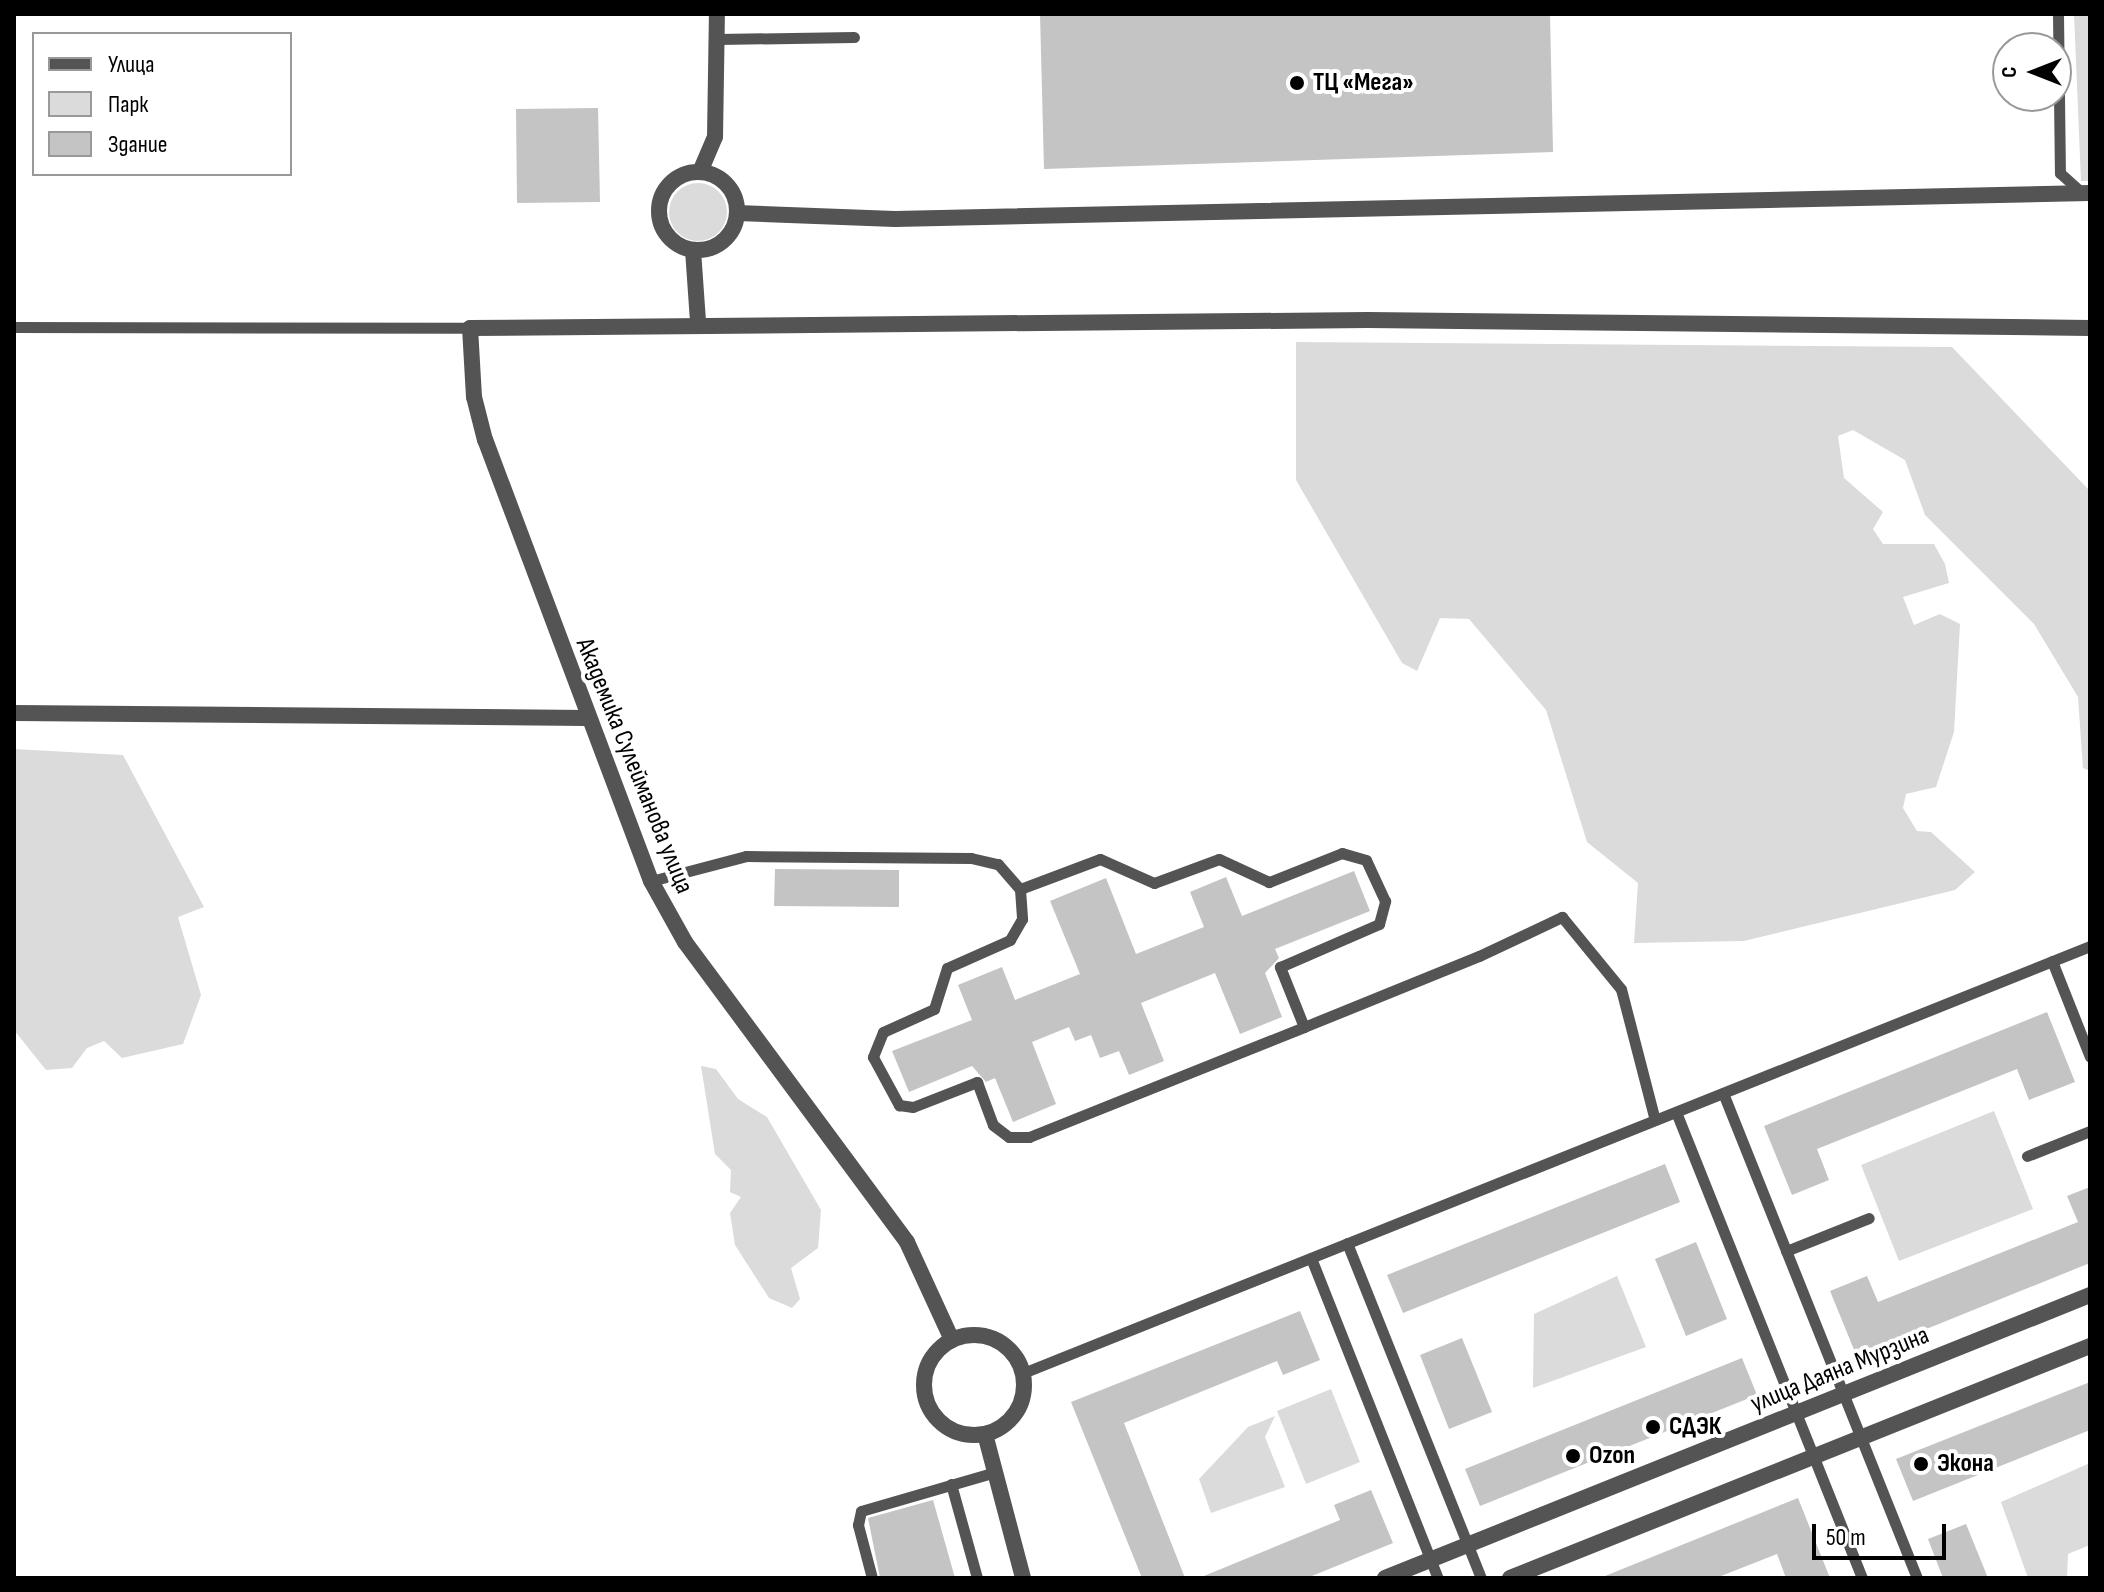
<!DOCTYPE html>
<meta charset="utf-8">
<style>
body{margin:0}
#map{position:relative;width:2104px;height:1592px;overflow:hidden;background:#fff;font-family:"Sofia Sans Condensed",sans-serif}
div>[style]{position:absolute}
.green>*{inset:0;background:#dbdbdb}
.round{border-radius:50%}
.building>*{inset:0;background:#c4c4c4}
.lane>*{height:11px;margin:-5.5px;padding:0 5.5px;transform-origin:5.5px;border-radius:5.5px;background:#545454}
.street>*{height:16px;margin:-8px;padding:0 8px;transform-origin:8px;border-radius:8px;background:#545454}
.street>.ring{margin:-8px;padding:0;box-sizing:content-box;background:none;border:16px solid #545454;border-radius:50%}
.dots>*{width:22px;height:22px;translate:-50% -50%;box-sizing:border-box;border:4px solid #fff;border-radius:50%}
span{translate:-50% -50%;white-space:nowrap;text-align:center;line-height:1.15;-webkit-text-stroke:8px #fff;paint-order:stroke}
.poi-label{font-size:26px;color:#000;font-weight:700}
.left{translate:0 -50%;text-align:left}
.street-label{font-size:26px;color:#000}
.frame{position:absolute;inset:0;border:16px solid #000;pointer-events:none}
.legend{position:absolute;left:32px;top:32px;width:260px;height:144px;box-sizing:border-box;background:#fff;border:2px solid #999;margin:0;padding:10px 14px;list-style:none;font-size:24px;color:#000}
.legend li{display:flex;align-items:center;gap:16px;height:40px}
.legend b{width:40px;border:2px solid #999}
.north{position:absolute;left:1992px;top:32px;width:80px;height:80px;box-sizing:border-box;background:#fff;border:2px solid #999;border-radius:50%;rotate:270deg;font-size:22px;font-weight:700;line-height:32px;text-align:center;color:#000}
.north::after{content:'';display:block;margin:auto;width:28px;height:36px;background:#000;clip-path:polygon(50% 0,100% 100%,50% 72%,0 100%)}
.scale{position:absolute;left:1812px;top:1524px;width:134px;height:36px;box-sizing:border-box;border:4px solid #000;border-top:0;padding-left:10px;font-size:24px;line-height:28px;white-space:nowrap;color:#000;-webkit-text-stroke:6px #fff;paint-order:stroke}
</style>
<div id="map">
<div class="green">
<i style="clip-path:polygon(2074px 14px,2090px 14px,2090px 181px,2081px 181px)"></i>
<i class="round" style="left:669px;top:183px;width:58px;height:58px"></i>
<i style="clip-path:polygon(1296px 342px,1952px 347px,2090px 491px,2090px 771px,2083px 768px,2078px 697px,2034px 624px,1925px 515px,1905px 460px,1853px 430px,1838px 436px,1844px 478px,1883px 512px,1873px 529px,1883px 544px,1934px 544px,1945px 564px,1949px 583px,1903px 597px,1914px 625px,1940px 614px,1960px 624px,1954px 732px,1936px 787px,1906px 794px,1903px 808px,1917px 831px,1931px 832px,1975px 872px,1955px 890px,1744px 941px,1634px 943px,1638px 883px,1587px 842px,1546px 710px,1469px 619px,1440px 618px,1417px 671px,1402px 663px,1296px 480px)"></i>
<i style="clip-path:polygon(14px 749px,123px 755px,204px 907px,178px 917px,201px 995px,183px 1044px,122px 1058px,104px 1041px,87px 1048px,72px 1068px,46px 1070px,14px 1030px)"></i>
<i style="clip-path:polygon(701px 1066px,716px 1069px,738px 1099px,767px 1117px,821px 1210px,818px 1248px,791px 1268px,800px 1299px,792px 1308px,769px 1298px,735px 1245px,730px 1213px,741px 1197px,730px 1192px,731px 1170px,715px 1154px)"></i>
<i style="clip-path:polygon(1994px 1111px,2033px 1209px,1899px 1261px,1861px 1165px)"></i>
<i style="clip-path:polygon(1617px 1276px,1646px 1347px,1533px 1388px,1534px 1314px)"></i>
<i style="clip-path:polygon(1331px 1389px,1360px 1462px,1306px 1484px,1277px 1411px)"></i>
<i style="clip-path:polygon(1275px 1416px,1265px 1437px,1285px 1487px,1211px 1513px,1199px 1479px,1248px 1427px)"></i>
<i style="clip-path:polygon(2090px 1463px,2090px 1545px,2068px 1554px,2067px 1578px,2028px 1578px,2001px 1502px)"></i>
</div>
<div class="building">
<i style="clip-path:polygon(1040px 14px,1550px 14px,1553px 152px,1044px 169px)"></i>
<i style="clip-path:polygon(598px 108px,600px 202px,517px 203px,516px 109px)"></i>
<i style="clip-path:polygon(775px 869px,899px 870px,899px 907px,774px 906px)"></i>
<i style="clip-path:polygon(1354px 871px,1370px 911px,1275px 949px,1279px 958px,1265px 973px,1282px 1017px,1240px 1034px,1215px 973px,1141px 1003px,1164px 1061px,1129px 1075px,1119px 1051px,1100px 1058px,1091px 1035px,1075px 1041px,1069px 1027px,1032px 1042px,1056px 1104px,1013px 1122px,995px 1078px,986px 1082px,972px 1066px,909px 1092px,892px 1051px,972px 1020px,958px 985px,1002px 967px,1015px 1000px,1080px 974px,1050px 901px,1106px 878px,1136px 954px,1204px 927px,1190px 892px,1226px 877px,1242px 916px)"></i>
<i style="clip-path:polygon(2047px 1012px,2075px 1082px,2029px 1100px,2017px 1069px,1817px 1149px,1829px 1180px,1792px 1195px,1764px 1126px)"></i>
<i style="clip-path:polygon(1665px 1164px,1680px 1202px,1403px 1313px,1387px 1275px)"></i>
<i style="clip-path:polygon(2090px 1187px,2090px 1263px,1857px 1357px,1830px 1291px,1867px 1276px,1878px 1302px,2078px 1222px,2067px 1196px)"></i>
<i style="clip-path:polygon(1696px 1242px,1727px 1319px,1686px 1336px,1655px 1259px)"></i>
<i style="clip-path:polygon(1300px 1311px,1320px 1360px,1283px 1375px,1277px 1361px,1124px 1423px,1185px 1578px,1142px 1578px,1071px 1402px)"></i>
<i style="clip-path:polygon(1462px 1338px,1492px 1412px,1449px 1429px,1420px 1355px)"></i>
<i style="clip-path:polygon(1742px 1358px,1757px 1395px,1480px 1506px,1465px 1469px)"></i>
<i style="clip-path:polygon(2090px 1382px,2090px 1430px,1913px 1501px,1896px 1459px)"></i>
<i style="clip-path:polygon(1371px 1490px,1393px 1543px,1307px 1578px,1199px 1578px,1340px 1520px,1334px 1505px)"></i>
<i style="clip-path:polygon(1798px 1498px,1830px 1578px,1786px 1578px,1777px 1554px,1716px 1578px,1600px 1578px)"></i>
<i style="clip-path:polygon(933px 1500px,955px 1578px,880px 1578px,868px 1518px)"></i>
<i style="clip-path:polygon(1966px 1524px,1988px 1578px,1943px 1578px,1928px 1539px)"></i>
</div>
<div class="lane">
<i style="left:2058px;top:14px;width:159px;rotate:89.3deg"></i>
<i style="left:2060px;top:173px;width:31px;rotate:42deg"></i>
<i style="left:717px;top:39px;width:137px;rotate:-0.8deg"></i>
<i style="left:14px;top:327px;width:456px;rotate:0.1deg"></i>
<i style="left:651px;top:881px;width:98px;rotate:-14.7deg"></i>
<i style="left:746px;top:856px;width:225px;rotate:0.5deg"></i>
<i style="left:971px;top:858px;width:28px;rotate:13deg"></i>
<i style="left:998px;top:864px;width:33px;rotate:49deg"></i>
<i style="left:2052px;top:961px;width:103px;rotate:68.4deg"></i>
<i style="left:1304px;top:1027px;width:65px;rotate:-111.8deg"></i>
<i style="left:1280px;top:967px;width:108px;rotate:-23.5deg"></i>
<i style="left:1379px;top:924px;width:24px;rotate:-75deg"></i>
<i style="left:1385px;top:901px;width:45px;rotate:-114.9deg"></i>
<i style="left:1366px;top:860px;width:25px;rotate:-164deg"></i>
<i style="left:1342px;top:853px;width:79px;rotate:158.3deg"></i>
<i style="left:1269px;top:882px;width:55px;rotate:-155.3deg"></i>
<i style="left:1219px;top:859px;width:69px;rotate:159.7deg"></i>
<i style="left:1154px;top:883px;width:59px;rotate:-156deg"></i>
<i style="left:1100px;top:859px;width:85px;rotate:159.4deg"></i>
<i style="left:1020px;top:889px;width:30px;rotate:86deg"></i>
<i style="left:1022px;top:919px;width:24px;rotate:120deg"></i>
<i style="left:1010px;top:940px;width:69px;rotate:156deg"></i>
<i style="left:947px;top:968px;width:43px;rotate:107.6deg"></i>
<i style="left:934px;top:1009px;width:56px;rotate:155.7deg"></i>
<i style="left:883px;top:1032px;width:27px;rotate:112deg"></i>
<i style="left:873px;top:1057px;width:55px;rotate:61.6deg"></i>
<i style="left:899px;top:1105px;width:14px;rotate:8deg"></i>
<i style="left:913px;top:1107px;width:69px;rotate:-21.3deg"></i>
<i style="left:977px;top:1082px;width:46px;rotate:69.6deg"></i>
<i style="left:993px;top:1125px;width:20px;rotate:37deg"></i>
<i style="left:1009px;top:1137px;width:20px"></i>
<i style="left:1029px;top:1137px;width:296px;rotate:-21.8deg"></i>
<i style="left:1304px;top:1027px;width:189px;rotate:-22.1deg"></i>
<i style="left:1479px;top:956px;width:92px;rotate:-25.2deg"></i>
<i style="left:1562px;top:917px;width:93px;rotate:50.7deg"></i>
<i style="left:1621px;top:989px;width:135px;rotate:75.5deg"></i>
<i style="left:1723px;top:1093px;width:522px;rotate:68.2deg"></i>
<i style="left:1676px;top:1112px;width:502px;rotate:68.24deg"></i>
<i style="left:2027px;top:1156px;width:68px;rotate:-21.6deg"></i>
<i style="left:1347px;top:1243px;width:361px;rotate:68.2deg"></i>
<i style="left:1786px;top:1251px;width:89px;rotate:-21.7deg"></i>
<i style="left:1311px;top:1258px;width:344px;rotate:68.4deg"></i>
<i style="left:1023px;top:1373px;width:1149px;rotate:-21.81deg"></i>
<i style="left:951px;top:1484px;width:98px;rotate:74.5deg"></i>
<i style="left:872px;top:1578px;width:55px;rotate:-104.8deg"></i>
<i style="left:858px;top:1525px;width:14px;rotate:-78deg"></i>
<i style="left:861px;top:1511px;width:140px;rotate:-16.2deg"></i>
</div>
<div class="street">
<i style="left:700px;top:172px;width:38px;rotate:-67deg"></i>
<i style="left:715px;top:137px;width:123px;rotate:-89.1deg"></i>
<i class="ring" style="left:659px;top:172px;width:62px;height:62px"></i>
<i style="left:737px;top:213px;width:158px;rotate:2.2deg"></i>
<i style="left:895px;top:219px;width:1195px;rotate:-1.25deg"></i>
<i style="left:693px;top:250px;width:72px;rotate:86deg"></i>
<i style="left:14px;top:713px;width:572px;rotate:0.5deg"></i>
<i class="ring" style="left:924px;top:1335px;width:84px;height:84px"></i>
<i style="left:952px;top:1340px;width:108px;rotate:-114.7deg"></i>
<i style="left:907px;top:1242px;width:373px;rotate:-126.5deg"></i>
<i style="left:685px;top:942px;width:70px;rotate:-119.1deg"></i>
<i style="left:651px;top:881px;width:471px;rotate:-110.6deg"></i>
<i style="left:485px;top:440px;width:44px;rotate:-104.3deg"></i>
<i style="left:474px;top:397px;width:69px;rotate:-93.3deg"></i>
<i style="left:470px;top:328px;width:898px;rotate:-0.51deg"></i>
<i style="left:1368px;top:320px;width:722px;rotate:0.63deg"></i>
<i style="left:985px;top:1434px;width:149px;rotate:75.2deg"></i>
<i style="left:1385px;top:1578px;width:760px;rotate:-21.87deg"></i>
<i style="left:1510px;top:1578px;width:625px;rotate:-21.8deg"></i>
</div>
<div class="dots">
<i style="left:1297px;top:83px;background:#000"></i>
<i style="left:1653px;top:1427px;background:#000"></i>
<i style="left:1573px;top:1456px;background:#000"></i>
<i style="left:1921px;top:1464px;background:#000"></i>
</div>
<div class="poi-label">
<span class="left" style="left:1313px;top:83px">ТЦ «Мега»</span>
<span class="left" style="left:1669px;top:1427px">СДЭК</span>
<span class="left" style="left:1589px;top:1456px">Ozon</span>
<span class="left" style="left:1937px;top:1464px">Экона</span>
</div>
<div class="street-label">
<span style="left:634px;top:766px;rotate:68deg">Академика Сулейманова улица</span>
<span style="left:1840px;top:1370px;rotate:-22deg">улица Даяна Мурзина</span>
</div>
<div class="frame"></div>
<ul class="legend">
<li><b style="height:10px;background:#545454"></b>Улица</li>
<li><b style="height:22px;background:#dbdbdb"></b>Парк</li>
<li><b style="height:22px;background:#c4c4c4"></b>Здание</li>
</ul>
<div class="north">С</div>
<div class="scale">50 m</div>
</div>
